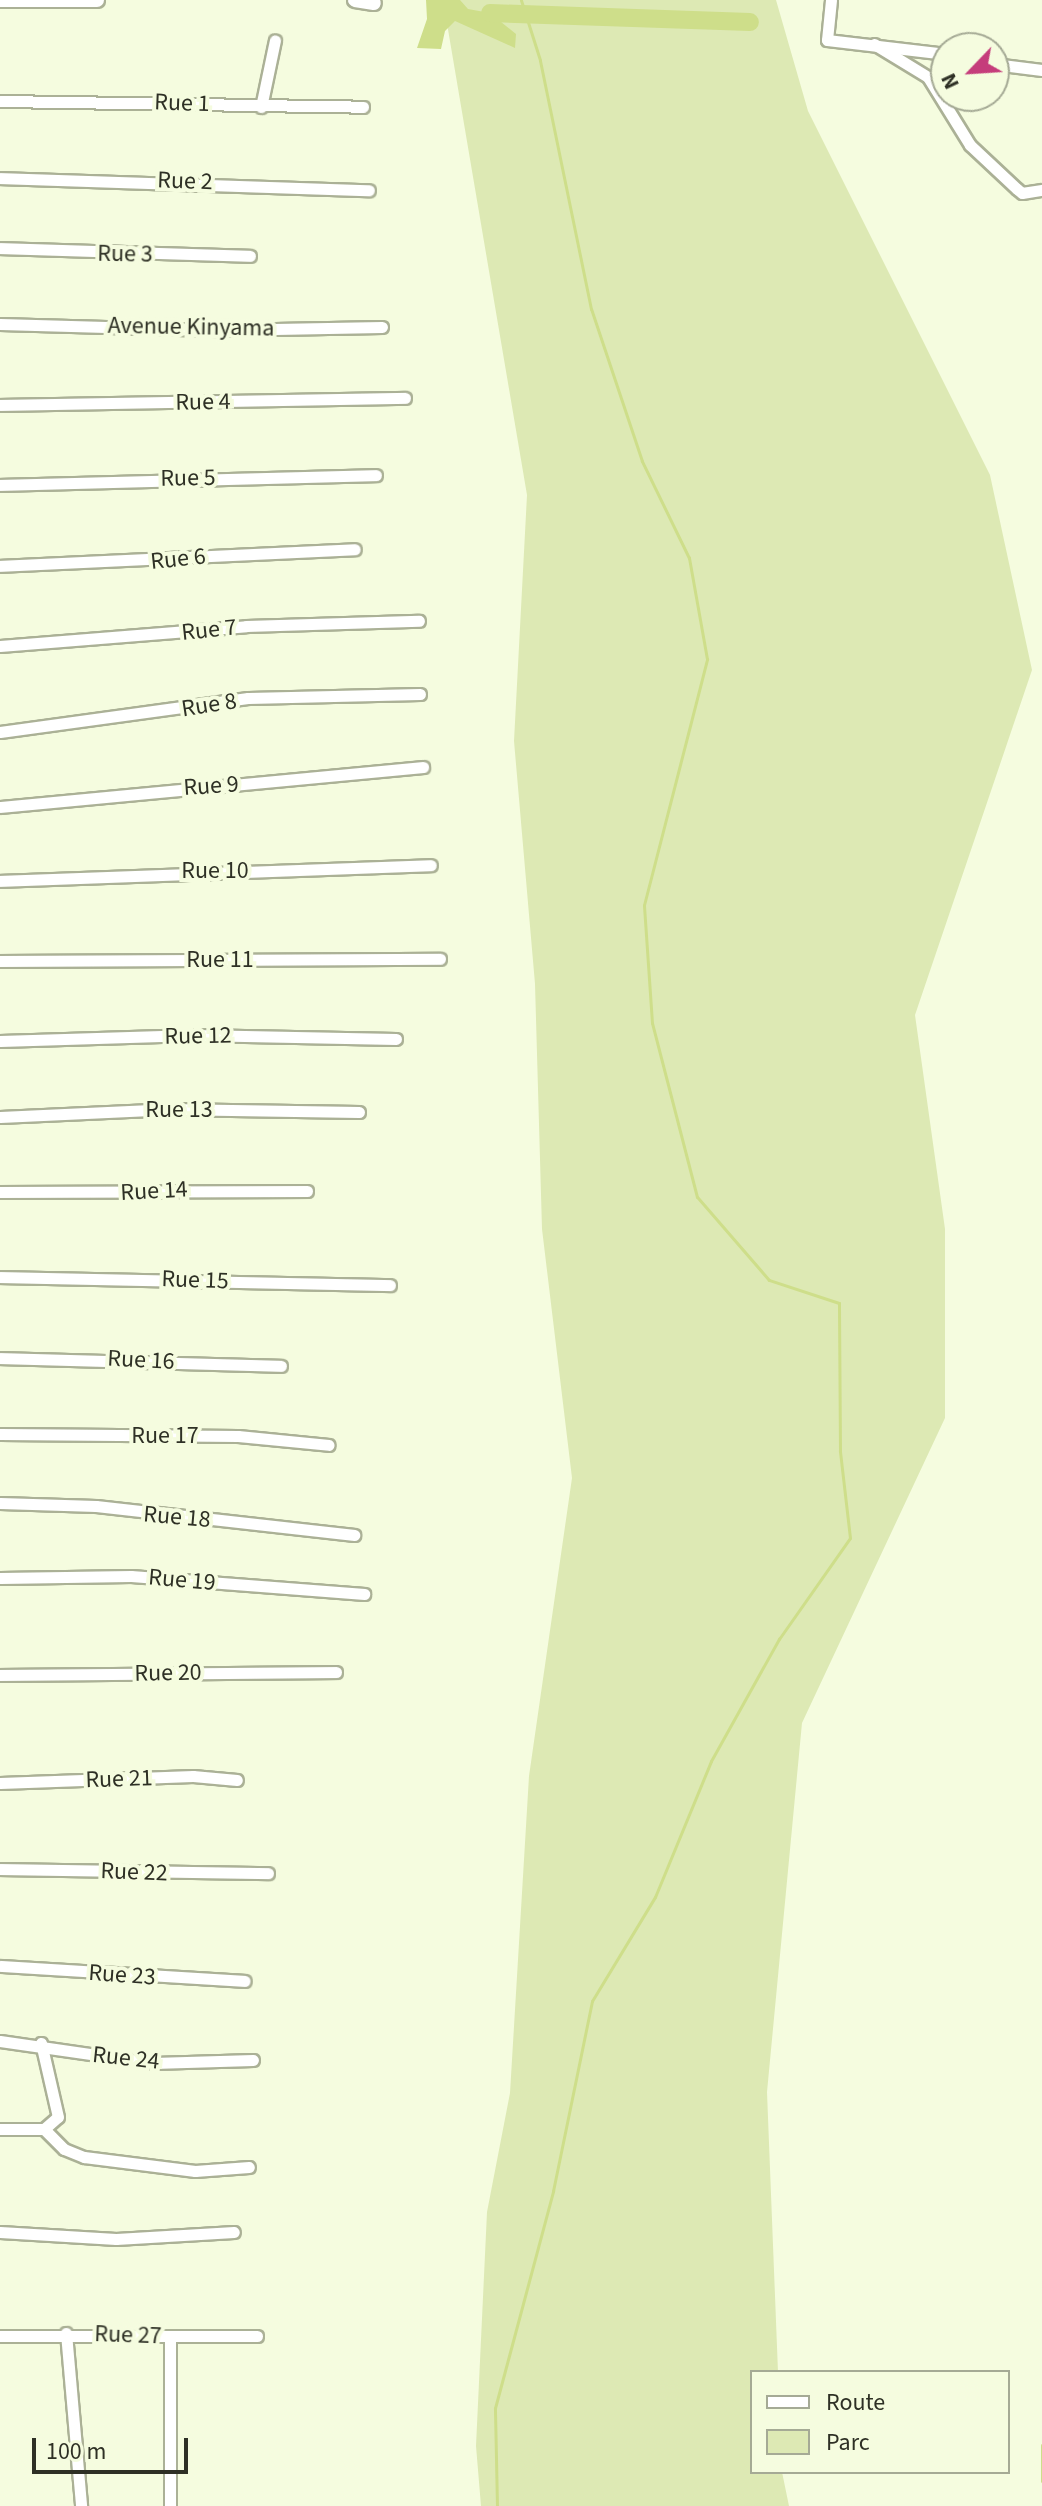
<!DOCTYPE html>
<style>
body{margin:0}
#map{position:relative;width:1042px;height:2506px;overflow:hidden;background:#f5fcdf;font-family:"Source Sans 3",sans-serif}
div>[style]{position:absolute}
.green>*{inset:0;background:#dde9b4}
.water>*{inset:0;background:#cede8a}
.stream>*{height:3px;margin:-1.5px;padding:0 1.5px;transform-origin:1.5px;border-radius:1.5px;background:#cede8a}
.river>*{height:18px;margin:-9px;padding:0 9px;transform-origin:9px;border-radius:9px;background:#cede8a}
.roads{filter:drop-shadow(2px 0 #abb196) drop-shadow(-2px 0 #abb196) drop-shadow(0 2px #abb196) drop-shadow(0 -2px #abb196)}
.minor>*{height:11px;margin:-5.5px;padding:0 5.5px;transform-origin:5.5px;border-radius:5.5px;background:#fff}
.tertiary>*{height:14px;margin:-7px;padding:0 7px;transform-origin:7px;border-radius:7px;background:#fff}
span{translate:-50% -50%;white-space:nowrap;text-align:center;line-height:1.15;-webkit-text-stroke:8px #f5fcdf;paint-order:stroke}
.street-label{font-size:24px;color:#2e3025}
.legend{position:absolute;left:750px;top:2370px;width:260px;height:104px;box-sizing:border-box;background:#f5fcdf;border:2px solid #a5aa95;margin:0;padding:10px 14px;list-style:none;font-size:24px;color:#2e3025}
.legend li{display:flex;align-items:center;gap:16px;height:40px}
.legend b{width:40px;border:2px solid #a5aa95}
.north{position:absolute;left:930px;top:32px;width:80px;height:80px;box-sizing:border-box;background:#f5fcdf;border:2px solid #a5aa95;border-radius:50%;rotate:245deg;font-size:22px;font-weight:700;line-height:32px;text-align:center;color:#2e3025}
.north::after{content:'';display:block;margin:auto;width:28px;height:36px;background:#c53d7b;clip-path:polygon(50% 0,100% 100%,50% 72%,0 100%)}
.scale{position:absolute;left:32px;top:2438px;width:156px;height:36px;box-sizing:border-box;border:4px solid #2e3025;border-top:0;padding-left:10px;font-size:24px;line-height:28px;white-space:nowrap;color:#2e3025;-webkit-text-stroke:6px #f5fcdf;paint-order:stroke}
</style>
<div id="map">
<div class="green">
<i style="clip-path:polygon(443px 0,776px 0,808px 111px,990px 475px,1032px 670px,915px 1015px,945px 1229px,945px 1418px,802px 1723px,767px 2092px,778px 2372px,752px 2372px,752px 2472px,782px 2472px,789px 2506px,481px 2506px,476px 2446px,487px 2212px,510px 2093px,529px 1776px,572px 1478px,542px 1229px,535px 984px,514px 741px,527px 495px)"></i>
</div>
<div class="water">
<i style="clip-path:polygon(426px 0,460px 0,468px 9px,490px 13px,516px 34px,515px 48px,455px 21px,445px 31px,441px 49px,417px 48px,427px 19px)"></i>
</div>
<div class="stream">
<i style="left:1042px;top:2445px;width:36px;rotate:90deg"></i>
<i style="left:497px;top:2506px;width:98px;rotate:-91.2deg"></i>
<i style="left:495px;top:2408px;width:225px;rotate:-75deg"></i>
<i style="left:553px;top:2191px;width:194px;rotate:-78.4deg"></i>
<i style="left:592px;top:2001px;width:122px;rotate:-58.8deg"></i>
<i style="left:655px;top:1897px;width:147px;rotate:-67.6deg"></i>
<i style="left:711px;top:1761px;width:140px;rotate:-60.9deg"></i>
<i style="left:779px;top:1639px;width:123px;rotate:-54.9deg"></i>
<i style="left:850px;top:1538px;width:88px;rotate:-96.6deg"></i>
<i style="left:840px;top:1451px;width:148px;rotate:-90.4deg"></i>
<i style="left:839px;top:1303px;width:74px;rotate:-161.8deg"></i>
<i style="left:769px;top:1280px;width:110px;rotate:-130.9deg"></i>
<i style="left:697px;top:1197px;width:180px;rotate:-104.5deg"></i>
<i style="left:652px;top:1023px;width:118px;rotate:-93.9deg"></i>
<i style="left:644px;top:905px;width:254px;rotate:-75.6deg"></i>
<i style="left:707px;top:659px;width:103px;rotate:-100.1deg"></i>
<i style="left:689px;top:558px;width:108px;rotate:-115.9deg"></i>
<i style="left:642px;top:461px;width:160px;rotate:-108.5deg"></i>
<i style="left:591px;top:309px;width:254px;rotate:-101.6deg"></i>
<i style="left:540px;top:60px;width:63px;rotate:-107.6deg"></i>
</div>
<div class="river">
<i style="left:490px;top:13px;width:260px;rotate:2deg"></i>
</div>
<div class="roads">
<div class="minor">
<i style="left:831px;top:0;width:40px;rotate:95.7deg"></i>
<i style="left:827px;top:40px;width:120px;rotate:6.7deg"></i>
<i style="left:874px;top:44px;width:63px;rotate:31.4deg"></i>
<i style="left:928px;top:77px;width:80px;rotate:58.3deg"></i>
<i style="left:970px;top:145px;width:64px;rotate:43.1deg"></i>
<i style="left:1017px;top:189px;width:6px;rotate:39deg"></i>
<i style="left:1022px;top:193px;width:20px;rotate:-9deg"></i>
<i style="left:994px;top:64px;width:48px;rotate:7.1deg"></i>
<i style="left:0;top:101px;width:363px;rotate:0.9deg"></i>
<i style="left:261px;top:107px;width:68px;rotate:-78.2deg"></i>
<i style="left:0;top:178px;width:369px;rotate:1.9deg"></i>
<i style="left:0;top:248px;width:250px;rotate:1.8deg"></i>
<i style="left:0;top:324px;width:221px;rotate:1.6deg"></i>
<i style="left:221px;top:330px;width:161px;rotate:-1.1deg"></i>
<i style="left:0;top:405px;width:405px;rotate:-1deg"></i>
<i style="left:0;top:485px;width:376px;rotate:-1.5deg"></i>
<i style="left:0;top:566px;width:355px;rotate:-2.7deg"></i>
<i style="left:0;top:646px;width:247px;rotate:-4.6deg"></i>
<i style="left:246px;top:626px;width:173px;rotate:-1.7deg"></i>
<i style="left:0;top:732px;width:250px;rotate:-7.8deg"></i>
<i style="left:248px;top:698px;width:172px;rotate:-1.3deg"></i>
<i style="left:0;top:807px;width:425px;rotate:-5.4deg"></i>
<i style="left:0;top:881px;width:431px;rotate:-2.1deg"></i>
<i style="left:0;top:961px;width:440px;rotate:-0.3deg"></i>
<i style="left:0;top:1041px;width:194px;rotate:-1.8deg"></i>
<i style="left:194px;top:1035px;width:202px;rotate:1.1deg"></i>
<i style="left:0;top:1117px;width:167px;rotate:-2.7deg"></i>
<i style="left:167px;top:1109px;width:192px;rotate:0.9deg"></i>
<i style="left:0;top:1192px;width:307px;rotate:-0.2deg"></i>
<i style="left:0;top:1277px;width:390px;rotate:1.2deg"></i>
<i style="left:0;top:1358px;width:281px;rotate:1.6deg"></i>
<i style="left:0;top:1434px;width:238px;rotate:0.5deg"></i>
<i style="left:238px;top:1436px;width:91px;rotate:5.6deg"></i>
<i style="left:0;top:1503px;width:96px;rotate:1.8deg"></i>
<i style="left:96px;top:1506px;width:260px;rotate:6.4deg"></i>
<i style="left:0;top:1578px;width:131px;rotate:-0.9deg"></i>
<i style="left:131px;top:1576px;width:234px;rotate:4.4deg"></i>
<i style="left:0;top:1675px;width:336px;rotate:-0.5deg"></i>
<i style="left:0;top:1783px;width:193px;rotate:-2.1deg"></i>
<i style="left:193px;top:1776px;width:44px;rotate:5.2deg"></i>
<i style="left:0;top:1869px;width:268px;rotate:0.9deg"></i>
<i style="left:0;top:1966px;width:245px;rotate:3.5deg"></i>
<i style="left:0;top:2041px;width:155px;rotate:8.2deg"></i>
<i style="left:153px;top:2063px;width:100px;rotate:-1.7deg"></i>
<i style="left:0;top:2129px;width:44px"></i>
<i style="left:44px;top:2129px;width:18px;rotate:-41deg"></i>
<i style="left:58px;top:2117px;width:76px;rotate:-102.9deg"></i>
<i style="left:44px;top:2129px;width:28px;rotate:45deg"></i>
<i style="left:64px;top:2149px;width:22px;rotate:22deg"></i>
<i style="left:84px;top:2157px;width:112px;rotate:7.2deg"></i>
<i style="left:195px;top:2171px;width:54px;rotate:-4.2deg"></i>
<i style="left:0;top:2232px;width:116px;rotate:3.5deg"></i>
<i style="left:116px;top:2239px;width:118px;rotate:-3.4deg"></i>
<i style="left:66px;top:2333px;width:174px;rotate:85deg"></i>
<i style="left:0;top:2336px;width:257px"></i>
<i style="left:170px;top:2337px;width:169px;rotate:90deg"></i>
</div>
<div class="tertiary">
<i style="left:0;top:0;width:97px"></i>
<i style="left:355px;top:0;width:19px;rotate:9deg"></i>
</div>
</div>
<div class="street-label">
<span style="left:182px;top:103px;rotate:2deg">Rue 1</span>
<span style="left:185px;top:181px;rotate:2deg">Rue 2</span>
<span style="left:125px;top:254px;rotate:1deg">Rue 3</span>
<span style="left:191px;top:327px;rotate:1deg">Avenue Kinyama</span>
<span style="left:203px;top:402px;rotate:-1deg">Rue 4</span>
<span style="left:188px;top:478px;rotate:-1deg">Rue 5</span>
<span style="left:178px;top:559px;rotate:-6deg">Rue 6</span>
<span style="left:209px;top:630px;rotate:-6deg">Rue 7</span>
<span style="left:209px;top:705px;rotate:-9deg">Rue 8</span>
<span style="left:211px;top:786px;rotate:-4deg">Rue 9</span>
<span style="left:215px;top:871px">Rue 10</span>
<span style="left:220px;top:960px">Rue 11</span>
<span style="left:198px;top:1036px;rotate:-1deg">Rue 12</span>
<span style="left:179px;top:1110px">Rue 13</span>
<span style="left:154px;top:1191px;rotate:-3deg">Rue 14</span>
<span style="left:195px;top:1280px;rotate:2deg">Rue 15</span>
<span style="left:141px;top:1360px;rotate:3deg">Rue 16</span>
<span style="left:165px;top:1436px">Rue 17</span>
<span style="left:177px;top:1517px;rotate:5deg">Rue 18</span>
<span style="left:182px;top:1580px;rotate:5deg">Rue 19</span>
<span style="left:168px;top:1673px;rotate:-1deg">Rue 20</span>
<span style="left:119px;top:1779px;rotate:-2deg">Rue 21</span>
<span style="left:134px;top:1872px;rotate:2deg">Rue 22</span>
<span style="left:122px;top:1975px;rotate:4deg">Rue 23</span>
<span style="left:126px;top:2058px;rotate:6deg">Rue 24</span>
<span style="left:128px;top:2335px;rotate:2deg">Rue 27</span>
</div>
<ul class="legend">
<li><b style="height:10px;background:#fff"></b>Route</li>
<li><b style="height:22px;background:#dde9b4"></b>Parc</li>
</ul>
<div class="north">N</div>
<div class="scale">100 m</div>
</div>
